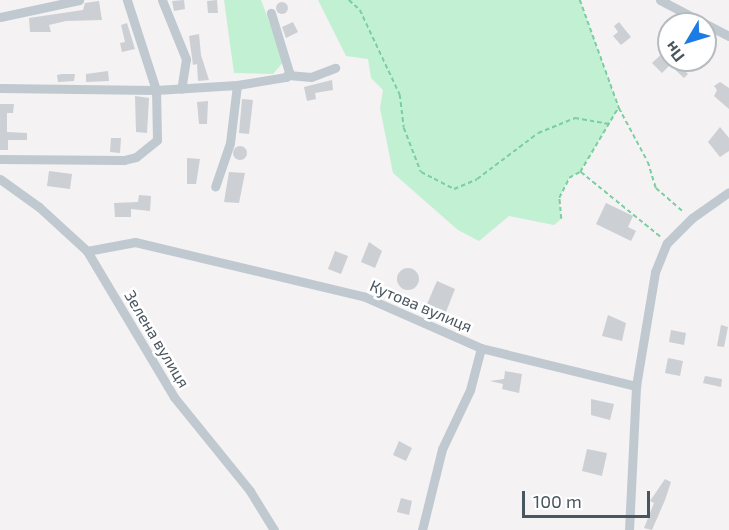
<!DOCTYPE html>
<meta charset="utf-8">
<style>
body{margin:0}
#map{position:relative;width:729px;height:530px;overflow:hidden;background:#f4f2f2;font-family:"Exo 2",sans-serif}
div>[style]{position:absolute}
.green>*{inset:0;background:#c2f0d2}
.building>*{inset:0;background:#cccfd4}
.round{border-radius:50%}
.path>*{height:1.5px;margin-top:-0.75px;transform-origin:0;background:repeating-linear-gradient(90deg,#7acea1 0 4.5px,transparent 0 7.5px)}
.street>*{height:9px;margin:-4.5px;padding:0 4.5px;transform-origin:4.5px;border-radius:4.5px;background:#c0c9d0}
span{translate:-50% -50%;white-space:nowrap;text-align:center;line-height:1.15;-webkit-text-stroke:5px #fff;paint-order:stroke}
.street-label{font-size:16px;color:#49565f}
.north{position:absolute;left:657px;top:12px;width:60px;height:60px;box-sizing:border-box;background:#fff;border:2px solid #b6bbbf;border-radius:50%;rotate:232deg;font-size:16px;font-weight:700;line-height:24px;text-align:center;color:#49565f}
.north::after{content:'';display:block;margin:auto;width:21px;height:27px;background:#1c7be4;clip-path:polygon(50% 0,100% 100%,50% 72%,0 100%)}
.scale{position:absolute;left:522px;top:491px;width:128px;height:27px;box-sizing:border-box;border:3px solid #49565f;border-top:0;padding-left:8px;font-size:18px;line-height:21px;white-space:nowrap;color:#49565f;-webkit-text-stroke:4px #fff;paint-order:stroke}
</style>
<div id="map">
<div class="green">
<i style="clip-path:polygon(224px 0,261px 0,284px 61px,273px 74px,234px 73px)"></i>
<i style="clip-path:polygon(318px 0,580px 0,619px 108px,580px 172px,569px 178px,559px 198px,561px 219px,554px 225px,509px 216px,479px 241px,458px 230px,393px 173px,380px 108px,383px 90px,371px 78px,368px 59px,346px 56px)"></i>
</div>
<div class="building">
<i style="clip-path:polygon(184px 0,185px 9px,174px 11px,172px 1px)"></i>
<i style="clip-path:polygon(217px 0,218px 13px,208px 13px,207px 1px)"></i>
<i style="clip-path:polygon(99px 1px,102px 20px,66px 21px,49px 25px,51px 32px,30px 32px,29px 18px,83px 10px,85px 3px)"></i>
<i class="round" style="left:276px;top:2px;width:12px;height:12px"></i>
<i style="clip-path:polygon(293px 22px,298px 32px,286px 38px,282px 27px)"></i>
<i style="clip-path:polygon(619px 22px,631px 37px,621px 45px,613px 36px,618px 32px,614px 26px)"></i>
<i style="clip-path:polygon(127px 23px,135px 49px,122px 52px,120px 43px,125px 42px,121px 25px)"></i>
<i style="clip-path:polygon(199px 34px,201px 55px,209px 80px,198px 81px,197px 64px,193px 65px,189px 36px)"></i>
<i style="clip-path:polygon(666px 50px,669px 60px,679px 65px,684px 60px,694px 60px,684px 70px,688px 74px,684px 78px,670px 65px,662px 73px,652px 63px)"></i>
<i style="clip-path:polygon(108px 71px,109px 81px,86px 82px,86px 74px)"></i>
<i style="clip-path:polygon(62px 74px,75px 74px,74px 81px,58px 82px,57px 75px)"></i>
<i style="clip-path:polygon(332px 80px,333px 90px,315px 93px,316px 99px,307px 101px,304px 87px)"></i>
<i style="clip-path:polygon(720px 82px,729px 88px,729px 109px,714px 96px,717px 90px,714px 86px)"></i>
<i style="clip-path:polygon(135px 96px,149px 98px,147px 133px,136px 132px)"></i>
<i style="clip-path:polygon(242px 99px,253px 100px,249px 134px,239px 133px)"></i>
<i style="clip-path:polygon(208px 101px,207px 124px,199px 124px,197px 102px)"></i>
<i style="clip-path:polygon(0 104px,14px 104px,13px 113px,7px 113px,7px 132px,27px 133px,27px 140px,8px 140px,8px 150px,0 150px)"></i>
<i style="clip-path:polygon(720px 127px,729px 138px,729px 151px,720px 157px,708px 142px)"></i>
<i style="clip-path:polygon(111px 138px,121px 138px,120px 153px,110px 152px)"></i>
<i class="round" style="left:233px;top:146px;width:14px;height:14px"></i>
<i style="clip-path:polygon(187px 158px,200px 159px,196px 184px,187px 184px)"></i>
<i style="clip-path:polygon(49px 171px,72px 174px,70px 189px,47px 186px)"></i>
<i style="clip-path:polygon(229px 172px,245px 173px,239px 203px,224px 202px)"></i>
<i style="clip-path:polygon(139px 195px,151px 196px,150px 211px,131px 209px,131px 217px,115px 217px,114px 203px,138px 202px)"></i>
<i style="clip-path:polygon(606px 203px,633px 216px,628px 227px,636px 231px,631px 241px,596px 224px)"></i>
<i style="clip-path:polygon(369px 242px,382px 251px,375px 268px,361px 262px)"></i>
<i style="clip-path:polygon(335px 251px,348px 256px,341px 274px,328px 269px)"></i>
<i class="round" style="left:397px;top:268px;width:22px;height:22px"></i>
<i style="clip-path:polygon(437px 281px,455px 289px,446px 312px,427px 304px)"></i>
<i style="clip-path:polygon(608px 315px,626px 323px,622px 341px,602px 336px)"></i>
<i style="clip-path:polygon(721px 325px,728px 327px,724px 347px,717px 346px)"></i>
<i style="clip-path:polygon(671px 330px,686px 333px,684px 345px,669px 342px)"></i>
<i style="clip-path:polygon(668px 358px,683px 361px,680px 376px,665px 373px)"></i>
<i style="clip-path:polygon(505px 371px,522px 374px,519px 393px,502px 389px,503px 384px,490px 381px,504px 379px)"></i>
<i style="clip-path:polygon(705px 376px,722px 379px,721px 387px,703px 383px)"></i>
<i style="clip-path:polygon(591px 399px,614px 404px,610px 420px,591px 415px)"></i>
<i style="clip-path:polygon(399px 441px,412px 448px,406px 461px,393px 455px)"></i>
<i style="clip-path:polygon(587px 449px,607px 453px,602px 476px,582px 471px)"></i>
<i style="clip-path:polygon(665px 479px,671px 482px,665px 500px,652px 530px,644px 528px,654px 503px,650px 501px)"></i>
<i style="clip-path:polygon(401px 498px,412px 501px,409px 515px,397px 512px)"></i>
</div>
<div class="path">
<i style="left:349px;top:0;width:15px;rotate:42deg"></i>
<i style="left:360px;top:10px;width:94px;rotate:64.8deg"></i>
<i style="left:400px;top:95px;width:33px;rotate:83deg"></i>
<i style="left:404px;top:128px;width:47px;rotate:68.9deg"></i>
<i style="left:421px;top:172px;width:37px;rotate:27deg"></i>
<i style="left:454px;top:189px;width:25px;rotate:-23deg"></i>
<i style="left:477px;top:179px;width:76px;rotate:-37deg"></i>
<i style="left:538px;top:133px;width:40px;rotate:-22deg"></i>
<i style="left:575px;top:118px;width:35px;rotate:10deg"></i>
<i style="left:580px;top:0;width:115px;rotate:70.1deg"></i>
<i style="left:619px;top:108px;width:61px;rotate:61.8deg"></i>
<i style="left:648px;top:162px;width:27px;rotate:73deg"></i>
<i style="left:656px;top:188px;width:37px;rotate:41deg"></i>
<i style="left:581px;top:172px;width:103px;rotate:39.1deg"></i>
<i style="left:561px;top:219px;width:21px;rotate:-95deg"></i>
<i style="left:559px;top:198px;width:22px;rotate:-63deg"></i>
<i style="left:569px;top:178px;width:13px;rotate:-29deg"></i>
<i style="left:580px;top:172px;width:74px;rotate:-59.3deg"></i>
</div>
<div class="street">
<i style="left:162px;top:0;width:64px;rotate:67.9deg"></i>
<i style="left:186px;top:59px;width:30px;rotate:99deg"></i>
<i style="left:660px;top:0;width:78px;rotate:27.6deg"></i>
<i style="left:0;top:17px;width:81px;rotate:-12.1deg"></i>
<i style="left:288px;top:75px;width:23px;rotate:5deg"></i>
<i style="left:311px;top:77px;width:26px;rotate:-21deg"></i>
<i style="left:237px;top:85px;width:50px;rotate:-9.3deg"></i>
<i style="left:286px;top:77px;width:6px;rotate:-59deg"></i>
<i style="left:289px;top:72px;width:62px;rotate:-107deg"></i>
<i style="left:0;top:88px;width:156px;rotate:0.7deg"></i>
<i style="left:156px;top:90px;width:81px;rotate:-3.5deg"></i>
<i style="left:237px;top:85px;width:58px;rotate:96.9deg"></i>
<i style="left:230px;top:143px;width:46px;rotate:108.8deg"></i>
<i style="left:0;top:159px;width:124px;rotate:0.5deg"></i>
<i style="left:124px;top:160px;width:12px;rotate:-14deg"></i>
<i style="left:136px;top:157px;width:27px;rotate:-39deg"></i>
<i style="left:157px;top:140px;width:50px;rotate:-91.1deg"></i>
<i style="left:156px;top:90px;width:95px;rotate:-107.9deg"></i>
<i style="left:0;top:179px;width:48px;rotate:35.7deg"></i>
<i style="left:39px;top:207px;width:65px;rotate:42.5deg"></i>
<i style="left:87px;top:251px;width:170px;rotate:59.2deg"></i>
<i style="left:174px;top:397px;width:121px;rotate:51deg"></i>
<i style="left:250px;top:491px;width:46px;rotate:58.4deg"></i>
<i style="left:87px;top:251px;width:49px;rotate:-10.6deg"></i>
<i style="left:135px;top:242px;width:236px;rotate:13.4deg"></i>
<i style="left:365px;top:297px;width:127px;rotate:23.7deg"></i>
<i style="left:481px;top:348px;width:160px;rotate:13.8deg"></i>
<i style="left:422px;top:530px;width:83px;rotate:-76.1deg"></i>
<i style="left:442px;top:449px;width:65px;rotate:-64.6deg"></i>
<i style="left:470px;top:390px;width:43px;rotate:-75.3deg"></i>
<i style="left:629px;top:530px;width:144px;rotate:-87.2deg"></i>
<i style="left:636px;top:386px;width:116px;rotate:-80.5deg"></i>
<i style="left:655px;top:272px;width:31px;rotate:-68deg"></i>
<i style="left:667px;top:243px;width:35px;rotate:-45deg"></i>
<i style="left:692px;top:218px;width:45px;rotate:-35.1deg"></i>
</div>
<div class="street-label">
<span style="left:421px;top:306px;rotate:23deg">Кутова вулиця</span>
<span style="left:157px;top:339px;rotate:59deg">Зелена вулиця</span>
</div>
<div class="north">Пн</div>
<div class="scale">100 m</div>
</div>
